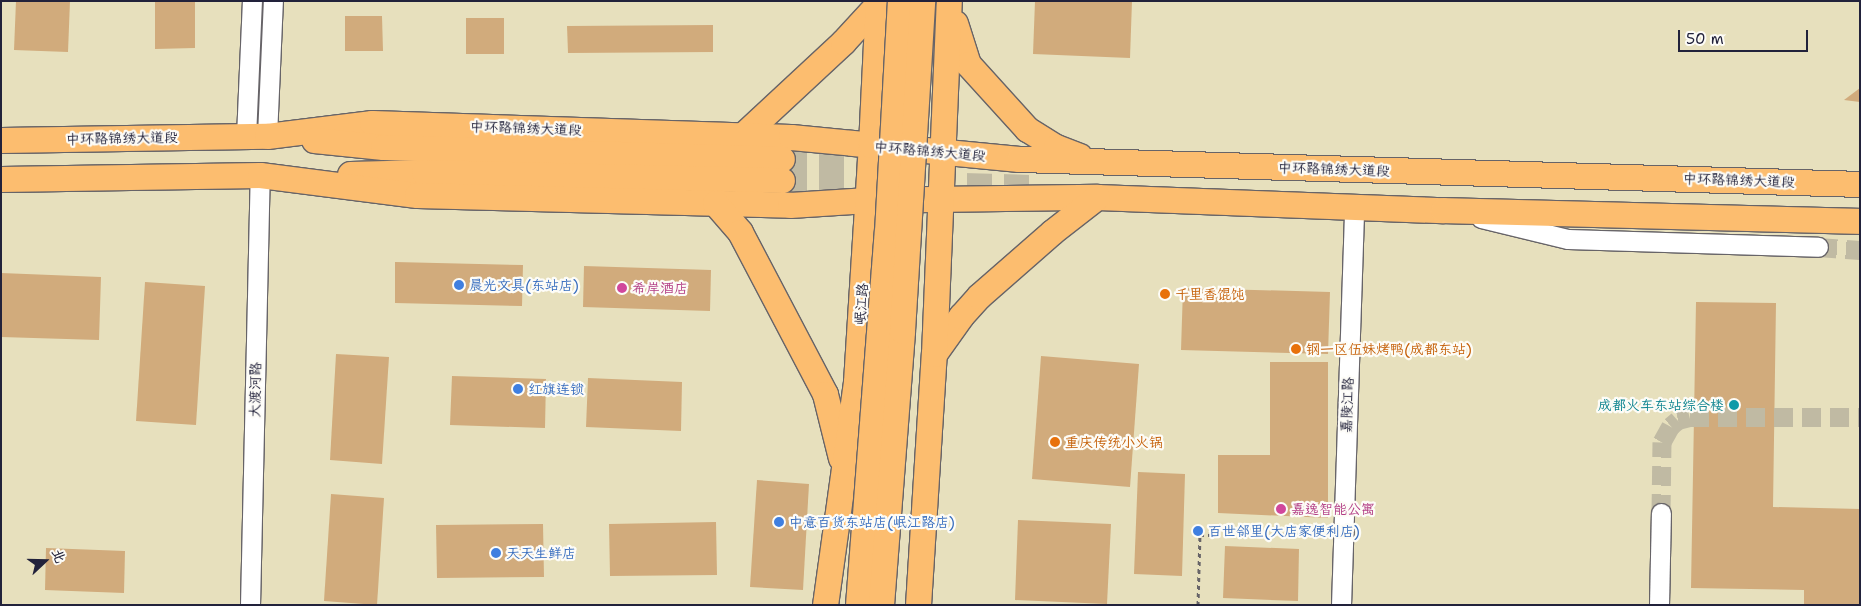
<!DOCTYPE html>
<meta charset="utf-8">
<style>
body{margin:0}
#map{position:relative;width:1861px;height:606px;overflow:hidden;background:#e7e0bd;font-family:"Shantell Sans","LXGW WenKai TC",sans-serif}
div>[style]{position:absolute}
.building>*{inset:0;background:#d1ab7c}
.minor-tunnel>*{height:19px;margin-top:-9.5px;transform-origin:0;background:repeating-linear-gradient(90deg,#c0baa3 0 19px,transparent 0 28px)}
.major-tunnel>*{height:25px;margin-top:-12.5px;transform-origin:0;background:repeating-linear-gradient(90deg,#c0baa3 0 25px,transparent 0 37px)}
.path>*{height:3px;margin-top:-1.5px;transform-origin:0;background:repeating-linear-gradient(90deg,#676468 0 4px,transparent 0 8px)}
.roads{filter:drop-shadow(1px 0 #676468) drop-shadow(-1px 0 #676468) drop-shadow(0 1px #676468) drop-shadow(0 -1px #676468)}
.minor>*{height:19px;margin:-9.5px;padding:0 9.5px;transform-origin:9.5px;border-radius:9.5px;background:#fff}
.major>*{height:25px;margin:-12.5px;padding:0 12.5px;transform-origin:12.5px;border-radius:12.5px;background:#fcbd6f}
.bridges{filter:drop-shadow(1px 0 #676468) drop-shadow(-1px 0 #676468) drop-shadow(0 1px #676468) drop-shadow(0 -1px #676468)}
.major-bridge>*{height:25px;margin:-12.5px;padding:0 12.5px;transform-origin:12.5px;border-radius:12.5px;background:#fcbd6f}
.dots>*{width:14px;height:14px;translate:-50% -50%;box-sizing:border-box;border:2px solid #fdfcf7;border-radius:50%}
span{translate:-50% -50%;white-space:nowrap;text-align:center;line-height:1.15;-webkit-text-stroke:4.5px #fdfcf7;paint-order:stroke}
.street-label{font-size:14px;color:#22223b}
.shop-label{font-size:14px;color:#366cbe}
.left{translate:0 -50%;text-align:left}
.hotel-label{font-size:14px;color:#b23c85}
.food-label{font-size:14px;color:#c56008}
.culture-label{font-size:14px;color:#0d838f}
.right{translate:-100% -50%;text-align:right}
.frame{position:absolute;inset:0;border:2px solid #22223b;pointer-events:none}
.north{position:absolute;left:20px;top:536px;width:50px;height:50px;-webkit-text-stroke:4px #fdfcf7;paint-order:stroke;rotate:69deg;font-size:14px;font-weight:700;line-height:20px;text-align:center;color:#22223b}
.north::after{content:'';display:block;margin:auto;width:18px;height:22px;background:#22223b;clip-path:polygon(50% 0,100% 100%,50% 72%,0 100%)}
.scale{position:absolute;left:1678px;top:30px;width:130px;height:22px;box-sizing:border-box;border:2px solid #22223b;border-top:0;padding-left:6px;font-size:15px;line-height:18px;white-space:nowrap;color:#22223b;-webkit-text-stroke:4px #fdfcf7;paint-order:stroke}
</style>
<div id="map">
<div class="building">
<i style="clip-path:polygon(16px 1px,70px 1px,68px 52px,14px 50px)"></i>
<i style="clip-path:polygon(155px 1px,195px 1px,195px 48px,155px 49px)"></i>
<i style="clip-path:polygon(1035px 1px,1132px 1px,1130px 58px,1033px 54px)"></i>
<i style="clip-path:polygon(345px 16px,382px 16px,383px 51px,345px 51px)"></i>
<i style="clip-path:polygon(466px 18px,504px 18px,504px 54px,466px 54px)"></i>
<i style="clip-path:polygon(713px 25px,713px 52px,568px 53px,567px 26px)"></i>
<i style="clip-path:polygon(1860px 88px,1860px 102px,1844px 100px)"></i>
<i style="clip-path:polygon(395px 262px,523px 265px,522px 306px,395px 303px)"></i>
<i style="clip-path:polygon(584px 266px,711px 270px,710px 311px,583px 307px)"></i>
<i style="clip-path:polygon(1px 273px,101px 277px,99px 340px,1px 337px)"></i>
<i style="clip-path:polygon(145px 282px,205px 286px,196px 425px,136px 421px)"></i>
<i style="clip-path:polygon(1183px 288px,1330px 292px,1328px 354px,1181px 350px)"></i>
<i style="clip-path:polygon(1696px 302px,1776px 303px,1773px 507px,1860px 509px,1860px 605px,1804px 605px,1804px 590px,1691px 588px)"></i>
<i style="clip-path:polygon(336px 354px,389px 357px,382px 464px,330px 460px)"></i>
<i style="clip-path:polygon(1041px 356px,1139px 364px,1130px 487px,1032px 479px)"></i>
<i style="clip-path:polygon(1270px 362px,1328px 362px,1328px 518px,1218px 513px,1218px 455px,1270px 455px)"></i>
<i style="clip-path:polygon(452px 376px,546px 379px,545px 428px,450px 425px)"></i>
<i style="clip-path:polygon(588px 378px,682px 382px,681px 431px,586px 427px)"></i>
<i style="clip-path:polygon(1138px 472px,1185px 474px,1182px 576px,1134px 574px)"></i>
<i style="clip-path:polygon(757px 480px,809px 484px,803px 590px,750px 587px)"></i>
<i style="clip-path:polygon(331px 494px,384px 498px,377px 605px,324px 601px)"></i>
<i style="clip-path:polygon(1018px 520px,1111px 524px,1107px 604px,1015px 600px)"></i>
<i style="clip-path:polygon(716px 522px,717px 575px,610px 576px,609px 524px)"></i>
<i style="clip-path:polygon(543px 524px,544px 577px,437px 578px,436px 525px)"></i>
<i style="clip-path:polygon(1225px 546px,1299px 549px,1298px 601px,1223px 598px)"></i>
<i style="clip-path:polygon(46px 548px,125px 551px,124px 593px,45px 590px)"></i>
</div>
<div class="minor-tunnel">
<i style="left:1818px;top:247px;width:42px;rotate:4.1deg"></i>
<i style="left:1661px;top:513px;width:71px;rotate:-89.2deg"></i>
<i style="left:1662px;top:442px;width:18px;rotate:-61deg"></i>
<i style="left:1671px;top:426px;width:9px;rotate:-41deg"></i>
<i style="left:1678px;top:420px;width:12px;rotate:-14deg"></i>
<i style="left:1690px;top:417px;width:170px"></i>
</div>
<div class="major-tunnel">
<i style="left:782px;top:159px;width:181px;rotate:1.6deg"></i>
<i style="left:782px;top:180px;width:247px;rotate:1.6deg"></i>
</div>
<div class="path">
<i style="left:1198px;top:605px;width:70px;rotate:-88.4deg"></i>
<i style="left:1200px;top:535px;width:127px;rotate:-0.5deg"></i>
</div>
<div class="roads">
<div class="minor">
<i style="left:267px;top:136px;width:135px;rotate:-87.5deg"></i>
<i style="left:246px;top:137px;width:136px;rotate:-87.5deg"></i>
<i style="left:1481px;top:218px;width:89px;rotate:13.6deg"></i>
<i style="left:1568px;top:239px;width:250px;rotate:1.8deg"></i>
<i style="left:250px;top:605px;width:430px;rotate:-88.7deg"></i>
<i style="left:1341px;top:605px;width:400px;rotate:-88.1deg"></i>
<i style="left:1659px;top:605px;width:92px;rotate:-88.8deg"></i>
</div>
<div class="major">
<i style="left:955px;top:23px;width:43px;rotate:72.4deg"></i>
<i style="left:968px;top:64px;width:88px;rotate:47.8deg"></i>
<i style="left:1027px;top:129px;width:34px;rotate:32deg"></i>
<i style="left:1056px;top:147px;width:25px;rotate:21deg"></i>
<i style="left:743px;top:135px;width:137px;rotate:-42.9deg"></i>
<i style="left:843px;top:42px;width:52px;rotate:-47.4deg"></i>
<i style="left:1px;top:140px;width:266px;rotate:-0.9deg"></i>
<i style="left:267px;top:136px;width:106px;rotate:-7.1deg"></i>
<i style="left:372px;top:123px;width:419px;rotate:1.9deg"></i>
<i style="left:791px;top:137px;width:229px;rotate:5.5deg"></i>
<i style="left:1019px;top:159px;width:841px;rotate:1.7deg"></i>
<i style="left:314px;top:140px;width:69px;rotate:5.8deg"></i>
<i style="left:383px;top:147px;width:399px;rotate:1.7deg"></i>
<i style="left:350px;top:174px;width:74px;rotate:-1.5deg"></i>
<i style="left:424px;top:172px;width:358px;rotate:1.3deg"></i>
<i style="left:1px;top:179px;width:259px;rotate:-0.9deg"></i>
<i style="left:260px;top:175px;width:158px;rotate:7.3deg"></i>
<i style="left:417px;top:195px;width:373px;rotate:1.5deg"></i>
<i style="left:790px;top:205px;width:78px;rotate:-3.7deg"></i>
<i style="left:868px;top:200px;width:229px;rotate:-0.8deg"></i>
<i style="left:1097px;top:197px;width:346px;rotate:2.2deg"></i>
<i style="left:1443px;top:210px;width:417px;rotate:1.5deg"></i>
<i style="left:715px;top:203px;width:38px;rotate:49deg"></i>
<i style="left:740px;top:232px;width:183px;rotate:62.3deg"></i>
<i style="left:825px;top:394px;width:66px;rotate:76deg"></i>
<i style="left:934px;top:354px;width:47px;rotate:-54.6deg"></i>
<i style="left:961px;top:316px;width:27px;rotate:-48deg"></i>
<i style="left:979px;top:296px;width:97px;rotate:-41.2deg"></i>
<i style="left:1052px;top:232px;width:57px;rotate:-37.9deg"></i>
<i style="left:825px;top:605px;width:225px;rotate:-82.1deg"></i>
<i style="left:856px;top:382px;width:237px;rotate:-86.4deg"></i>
<i style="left:871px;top:145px;width:144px;rotate:-87.2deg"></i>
<i style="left:918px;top:605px;width:252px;rotate:-86.4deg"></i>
<i style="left:934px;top:354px;width:353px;rotate:-87.6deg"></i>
</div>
</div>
<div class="bridges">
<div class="major-bridge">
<i style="left:858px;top:605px;width:374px;rotate:-85.6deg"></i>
<i style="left:887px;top:232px;width:231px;rotate:-86.8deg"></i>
<i style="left:881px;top:605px;width:275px;rotate:-85.6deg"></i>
<i style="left:902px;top:331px;width:331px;rotate:-86.5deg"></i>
</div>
</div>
<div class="dots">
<i style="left:459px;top:285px;background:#3f7fe0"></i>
<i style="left:622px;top:288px;background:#d1479c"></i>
<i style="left:1165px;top:294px;background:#e8710a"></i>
<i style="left:1296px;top:349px;background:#e8710a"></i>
<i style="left:518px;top:389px;background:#3f7fe0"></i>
<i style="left:1734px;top:405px;background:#0f9aa8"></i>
<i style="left:1055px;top:442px;background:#e8710a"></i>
<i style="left:1281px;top:509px;background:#d1479c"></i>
<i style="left:779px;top:522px;background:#3f7fe0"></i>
<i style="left:1198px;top:531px;background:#3f7fe0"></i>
<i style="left:496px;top:553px;background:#3f7fe0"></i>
</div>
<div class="street-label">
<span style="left:526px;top:128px;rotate:2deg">中环路锦绣大道段</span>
<span style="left:122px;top:138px;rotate:-1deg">中环路锦绣大道段</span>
<span style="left:930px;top:151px;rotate:5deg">中环路锦绣大道段</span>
<span style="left:1334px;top:169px;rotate:2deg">中环路锦绣大道段</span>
<span style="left:1739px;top:180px;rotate:2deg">中环路锦绣大道段</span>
<span style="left:861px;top:304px;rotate:-86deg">岷江路</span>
<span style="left:255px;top:390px;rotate:-89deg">大渡河路</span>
<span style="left:1347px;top:405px;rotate:-88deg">嘉陵江路</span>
</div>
<div class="shop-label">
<span class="left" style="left:469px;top:285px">晨光文具(东站店)</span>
<span class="left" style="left:528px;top:389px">红旗连锁</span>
<span class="left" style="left:789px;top:522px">中意百货东站店(岷江路店)</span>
<span class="left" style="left:1208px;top:531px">百世邻里(大店家便利店)</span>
<span class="left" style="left:506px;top:553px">天天生鲜店</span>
</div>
<div class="hotel-label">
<span class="left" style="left:632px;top:288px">希岸酒店</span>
<span class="left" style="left:1291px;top:509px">嘉逸智能公寓</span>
</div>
<div class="food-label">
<span class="left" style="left:1175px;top:294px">千里香馄饨</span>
<span class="left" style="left:1306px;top:349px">钢一区伍妹烤鸭(成都东站)</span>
<span class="left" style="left:1065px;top:442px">重庆传统小火锅</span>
</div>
<div class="culture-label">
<span class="right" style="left:1724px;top:405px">成都火车东站综合楼</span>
</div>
<div class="frame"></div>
<div class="north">北</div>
<div class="scale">50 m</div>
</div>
